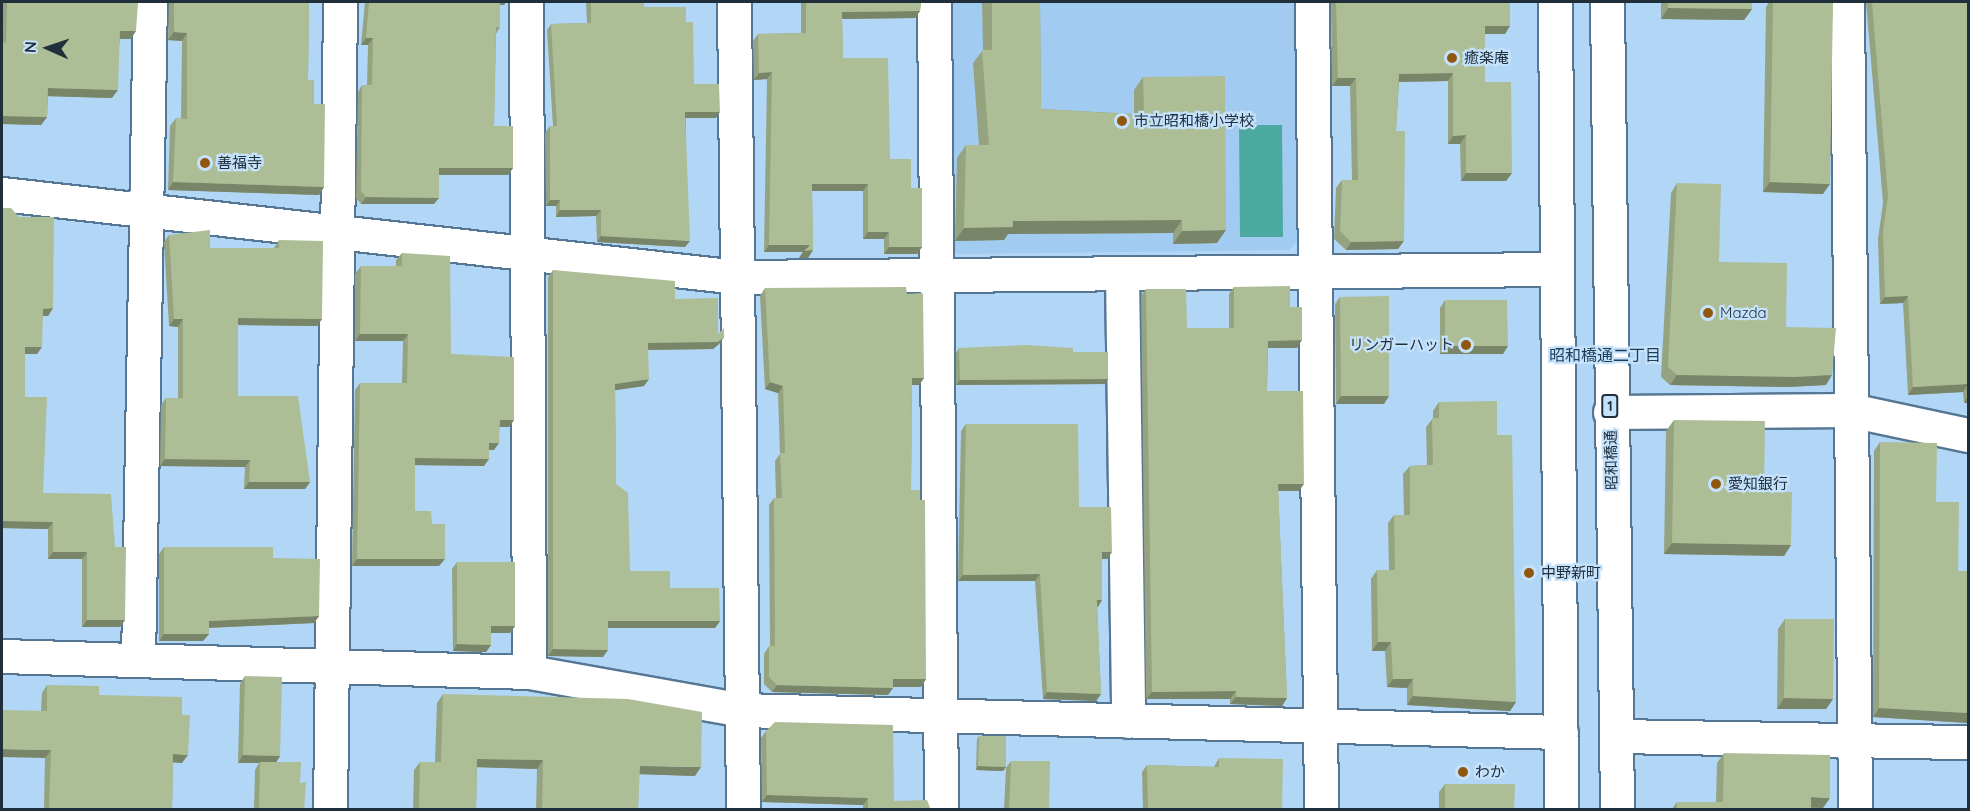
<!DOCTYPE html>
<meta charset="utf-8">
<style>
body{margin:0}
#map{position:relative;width:1970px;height:811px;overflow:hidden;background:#b2d6f6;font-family:Quicksand,"Noto Sans JP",sans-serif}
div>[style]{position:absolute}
.built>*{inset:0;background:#a2cbf1}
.water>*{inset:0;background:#4ca9a0}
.roads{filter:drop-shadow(2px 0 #567794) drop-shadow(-2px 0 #567794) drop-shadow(0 2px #567794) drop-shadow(0 -2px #567794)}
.minor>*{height:33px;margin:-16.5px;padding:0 16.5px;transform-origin:16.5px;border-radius:16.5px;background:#fff}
.highway>*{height:33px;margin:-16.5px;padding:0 16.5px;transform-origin:16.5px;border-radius:16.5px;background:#fff}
.wall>*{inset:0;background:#95a381}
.shaded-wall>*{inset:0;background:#798569}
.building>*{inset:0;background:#adbe96}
.dots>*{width:16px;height:16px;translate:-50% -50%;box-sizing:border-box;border:3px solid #c5e2fc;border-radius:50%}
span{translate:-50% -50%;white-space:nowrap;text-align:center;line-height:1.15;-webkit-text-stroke:4.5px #c5e2fc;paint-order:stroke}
.shield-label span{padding:2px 4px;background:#c5e2fc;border:2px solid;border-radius:4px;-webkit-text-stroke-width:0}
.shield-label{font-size:14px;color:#212f3b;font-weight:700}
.poi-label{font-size:15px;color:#212f3b}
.left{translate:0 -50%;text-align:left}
.right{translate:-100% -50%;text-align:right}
.street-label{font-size:15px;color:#212f3b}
.neighbourhood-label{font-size:16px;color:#1e3d57}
.frame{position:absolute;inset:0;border:3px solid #212f3b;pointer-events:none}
.north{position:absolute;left:18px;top:18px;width:60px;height:60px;-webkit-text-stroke:4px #c5e2fc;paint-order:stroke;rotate:273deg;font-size:16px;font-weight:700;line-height:24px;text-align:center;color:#212f3b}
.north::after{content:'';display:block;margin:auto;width:21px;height:27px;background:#212f3b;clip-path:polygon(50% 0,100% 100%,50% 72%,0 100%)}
</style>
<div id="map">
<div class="built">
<i style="clip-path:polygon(945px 2px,1297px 2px,1299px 240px,1289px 250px,957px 254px,947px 240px)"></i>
</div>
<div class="water">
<i style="clip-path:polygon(1239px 125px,1282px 125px,1283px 237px,1240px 237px)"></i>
</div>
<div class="roads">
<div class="minor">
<i style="left:526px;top:2px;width:670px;rotate:89.74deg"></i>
<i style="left:734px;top:2px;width:808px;rotate:89.36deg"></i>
<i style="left:934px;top:2px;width:808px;rotate:89.5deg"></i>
<i style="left:1312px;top:2px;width:808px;rotate:89.36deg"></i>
<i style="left:1847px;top:2px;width:808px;rotate:89.43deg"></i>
<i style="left:2px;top:194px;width:740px;rotate:6.44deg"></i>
<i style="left:737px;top:277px;width:819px;rotate:-0.56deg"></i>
<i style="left:1122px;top:274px;width:447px;rotate:89.2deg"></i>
<i style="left:1610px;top:412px;width:240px;rotate:-0.5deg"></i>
<i style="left:1850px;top:410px;width:121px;rotate:12deg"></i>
<i style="left:2px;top:656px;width:527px;rotate:1.74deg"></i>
<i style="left:529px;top:672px;width:216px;rotate:10.1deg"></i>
<i style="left:742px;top:710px;width:819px;rotate:1.54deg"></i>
<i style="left:138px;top:660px;width:658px;rotate:-88.96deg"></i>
<i style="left:1616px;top:736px;width:352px;rotate:1deg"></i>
<i style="left:330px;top:810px;width:808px;rotate:-89.29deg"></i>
</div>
<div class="highway">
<i style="left:1555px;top:2px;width:808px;rotate:89.57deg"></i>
<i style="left:1607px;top:2px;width:808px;rotate:89.29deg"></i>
</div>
</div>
<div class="wall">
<i style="clip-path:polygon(2px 2px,138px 2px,131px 39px,120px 39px,112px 98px,48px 96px,47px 117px,41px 125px,2px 124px)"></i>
<i style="clip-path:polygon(169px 2px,309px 2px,308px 80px,314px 104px,324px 187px,319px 195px,168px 190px,170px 126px,176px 118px,181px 119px,182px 41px,168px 40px)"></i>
<i style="clip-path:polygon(365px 2px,506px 2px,504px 5px,500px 5px,500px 27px,496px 34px,494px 126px,513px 168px,508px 175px,439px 175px,434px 204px,361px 204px,356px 198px,358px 92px,362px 85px,367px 85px,368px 45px,361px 45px)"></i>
<i style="clip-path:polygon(586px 2px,644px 2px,644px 7px,686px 22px,694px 84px,716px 118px,686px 118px,685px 247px,597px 242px,596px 216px,556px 217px,556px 206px,546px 206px,545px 133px,550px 126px,553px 126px,547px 30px,551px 24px,587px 23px)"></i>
<i style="clip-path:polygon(801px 2px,921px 2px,920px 11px,915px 18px,842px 19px,843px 58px,890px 159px,911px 188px,922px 247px,917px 254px,884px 254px,884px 239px,863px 239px,863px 191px,812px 191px,813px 250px,808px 258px,799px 258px,803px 252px,764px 252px,767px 79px,754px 80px,753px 41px,758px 34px,801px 33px)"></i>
<i style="clip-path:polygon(982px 2px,1040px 2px,1041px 109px,1134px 114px,1134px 90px,1143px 77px,1217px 243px,1173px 244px,1173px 233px,1008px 234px,1004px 240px,955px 241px,957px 158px,966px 145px,979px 145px,973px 63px,983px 50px)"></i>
<i style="clip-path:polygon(1331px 2px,1510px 2px,1505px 34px,1485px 34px,1485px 82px,1512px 173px,1506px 181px,1461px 181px,1460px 144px,1448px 144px,1448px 81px,1399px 82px,1396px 131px,1398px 249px,1346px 250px,1334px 239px,1336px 188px,1342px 180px,1352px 180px,1350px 86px,1332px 86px)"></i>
<i style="clip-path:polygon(1661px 2px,1752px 2px,1752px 9px,1744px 20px,1661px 19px)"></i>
<i style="clip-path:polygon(1769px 2px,1833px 2px,1823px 194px,1763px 192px,1766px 7px)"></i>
<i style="clip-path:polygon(1866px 2px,1968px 2px,1968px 403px,1964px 403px,1963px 392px,1908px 395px,1903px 303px,1880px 304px,1878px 239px,1883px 203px)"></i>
<i style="clip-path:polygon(1677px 183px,1719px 262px,1786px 327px,1826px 385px,1788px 387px,1670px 385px,1661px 377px,1671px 193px)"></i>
<i style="clip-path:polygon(2px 208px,53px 308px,48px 316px,43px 316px,37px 354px,25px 354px,25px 397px,43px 493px,115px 547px,125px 620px,120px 627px,82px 627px,82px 559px,48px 559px,48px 529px,2px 528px)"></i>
<i style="clip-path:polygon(169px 235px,210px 248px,274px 248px,279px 240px,322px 319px,317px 326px,238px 325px,238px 396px,310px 482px,305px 489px,244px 489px,245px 467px,160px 466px,161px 405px,166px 398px,178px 398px,178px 327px,169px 326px,164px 242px)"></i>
<i style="clip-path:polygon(402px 253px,451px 354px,514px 420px,509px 427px,499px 427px,494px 450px,489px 450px,484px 466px,415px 465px,415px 511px,432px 524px,439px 566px,352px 566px,355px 390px,360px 383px,402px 383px,403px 341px,355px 341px,355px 274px,361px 266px,396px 266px,396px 260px)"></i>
<i style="clip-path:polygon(553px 270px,675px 299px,718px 334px,724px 337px,719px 344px,713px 349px,648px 350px,644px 386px,615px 390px,616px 484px,630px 571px,670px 588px,720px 621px,715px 628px,608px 628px,603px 657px,548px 656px,548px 277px)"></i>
<i style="clip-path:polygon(1234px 287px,1290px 307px,1297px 348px,1268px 348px,1267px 391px,1299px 491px,1278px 491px,1287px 698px,1282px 706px,1230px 704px,1230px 699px,1146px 699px,1141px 296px,1146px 289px,1187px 328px,1229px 328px,1229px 294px)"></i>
<i style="clip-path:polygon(765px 288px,907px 294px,924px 378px,919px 385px,912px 385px,911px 490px,926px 679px,921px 687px,893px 687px,888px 695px,772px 692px,764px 684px,764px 654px,769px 646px,770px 646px,769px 505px,774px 498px,776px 498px,775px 461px,780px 454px,778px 393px,765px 389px,760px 296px)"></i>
<i style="clip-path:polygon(1340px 297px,1384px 404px,1336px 404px,1335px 304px)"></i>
<i style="clip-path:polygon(1445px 300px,1503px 354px,1440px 354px,1440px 308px)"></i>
<i style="clip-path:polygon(959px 348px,1073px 352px,1108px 379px,1105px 384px,956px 385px,956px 353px)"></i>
<i style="clip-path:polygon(1439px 402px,1497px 435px,1516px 702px,1510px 711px,1407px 705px,1407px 688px,1387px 687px,1385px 651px,1372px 651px,1371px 579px,1377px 570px,1389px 570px,1388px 523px,1394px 515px,1404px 515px,1403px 474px,1410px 466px,1427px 465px,1426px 427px,1433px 418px,1433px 411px)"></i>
<i style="clip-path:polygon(1674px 420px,1764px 492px,1791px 545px,1784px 556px,1664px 554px,1666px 431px)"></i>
<i style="clip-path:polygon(966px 424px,1079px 507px,1107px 559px,1102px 559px,1097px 607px,1101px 694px,1096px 701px,1043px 699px,1035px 581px,958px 581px,961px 431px)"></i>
<i style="clip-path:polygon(1880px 442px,1936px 502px,1958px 571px,1968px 571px,1968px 723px,1873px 717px,1874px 451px)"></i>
<i style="clip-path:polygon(164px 547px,273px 558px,319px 616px,314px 623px,209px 628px,209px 634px,203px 641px,159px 641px,159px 554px)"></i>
<i style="clip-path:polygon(457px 562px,515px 626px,510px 633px,491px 633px,491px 645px,486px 652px,453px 651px,452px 569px)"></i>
<i style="clip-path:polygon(1785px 619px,1833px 699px,1826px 709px,1777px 709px,1778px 629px)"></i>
<i style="clip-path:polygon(245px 676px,280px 756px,276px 762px,300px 783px,304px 810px,254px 810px,255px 770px,259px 763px,238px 763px,240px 684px)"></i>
<i style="clip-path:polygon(47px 685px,99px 695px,182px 715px,182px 763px,173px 762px,172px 810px,44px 810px,45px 758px,41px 711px,42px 693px)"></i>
<i style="clip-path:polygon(443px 694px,695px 776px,639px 774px,638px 810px,536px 810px,537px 769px,477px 767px,476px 810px,413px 810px,414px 770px,420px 762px,435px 762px,437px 703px)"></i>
<i style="clip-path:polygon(766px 731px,894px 801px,931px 810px,863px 810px,863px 805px,762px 802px,761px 738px)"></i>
<i style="clip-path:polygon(979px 736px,1006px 767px,1003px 771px,976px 770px,977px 739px)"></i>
<i style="clip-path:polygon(1724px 753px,1823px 808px,1811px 808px,1811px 810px,1671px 810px,1677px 802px,1716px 802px,1717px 763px)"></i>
<i style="clip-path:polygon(1219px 758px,1282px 810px,1143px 810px,1142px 772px,1147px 765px,1214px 767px)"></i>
<i style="clip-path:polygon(1011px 761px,1049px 810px,1004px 810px,1006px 768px)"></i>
<i style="clip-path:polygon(1445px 784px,1514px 810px,1439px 810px,1439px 792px)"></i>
</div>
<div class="shaded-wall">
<i style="clip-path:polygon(498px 2px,506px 2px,504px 5px,495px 5px)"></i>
<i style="clip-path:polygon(1668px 8px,1752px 9px,1744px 20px,1661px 19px)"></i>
<i style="clip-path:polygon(920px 11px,915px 18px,837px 19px,842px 12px)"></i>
<i style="clip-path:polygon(1485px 26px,1510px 26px,1505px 34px,1479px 34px)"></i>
<i style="clip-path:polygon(120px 31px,136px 31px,131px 39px,115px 39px)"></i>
<i style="clip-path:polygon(174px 32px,187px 33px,182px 41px,168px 40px)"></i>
<i style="clip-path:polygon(366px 38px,373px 38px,368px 45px,361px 45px)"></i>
<i style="clip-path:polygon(772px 72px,767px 79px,754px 80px,759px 73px)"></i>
<i style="clip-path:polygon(1453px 73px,1448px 81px,1394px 82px,1399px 74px)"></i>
<i style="clip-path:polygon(1338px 78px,1356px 78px,1350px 86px,1332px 86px)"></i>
<i style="clip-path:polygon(48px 88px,118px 90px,112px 98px,42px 96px)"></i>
<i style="clip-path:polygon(685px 112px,720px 112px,716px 118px,681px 118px)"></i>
<i style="clip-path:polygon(2px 116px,47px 117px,41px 125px,2px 124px)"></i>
<i style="clip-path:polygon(1466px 135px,1460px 144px,1448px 144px,1453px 136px)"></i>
<i style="clip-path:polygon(439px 168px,513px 168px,508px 175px,434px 175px)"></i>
<i style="clip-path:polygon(1466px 173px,1512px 173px,1506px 181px,1461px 181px)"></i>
<i style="clip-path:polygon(173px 182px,324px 187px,319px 195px,168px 190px)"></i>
<i style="clip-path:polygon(1770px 182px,1830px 184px,1823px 194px,1763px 192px)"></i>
<i style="clip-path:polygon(812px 184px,868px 184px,863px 191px,807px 191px)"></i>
<i style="clip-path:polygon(366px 197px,439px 198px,434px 204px,361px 204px)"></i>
<i style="clip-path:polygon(550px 200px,560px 200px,556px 206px,546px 206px)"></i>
<i style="clip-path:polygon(560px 210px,601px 210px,596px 216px,556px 217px)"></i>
<i style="clip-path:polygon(1182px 220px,1173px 233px,1008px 234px,1004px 240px,955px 241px,964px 228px,1013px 221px)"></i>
<i style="clip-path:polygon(1226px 230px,1217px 243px,1173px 244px,1182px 231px)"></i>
<i style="clip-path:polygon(868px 232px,889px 232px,884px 239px,863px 239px)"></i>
<i style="clip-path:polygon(601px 236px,690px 241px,685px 247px,597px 242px)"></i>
<i style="clip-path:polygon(1404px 241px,1398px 249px,1346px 250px,1351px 242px)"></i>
<i style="clip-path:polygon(769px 245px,810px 245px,813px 250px,808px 258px,799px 258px,803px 252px,764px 252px)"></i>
<i style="clip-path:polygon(889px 247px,922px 247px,917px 254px,884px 254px)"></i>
<i style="clip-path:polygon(1908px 296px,1903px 303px,1880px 304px,1885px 297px)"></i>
<i style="clip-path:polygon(53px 308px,48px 316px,38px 316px,43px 309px)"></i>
<i style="clip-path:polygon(238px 318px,322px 319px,317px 326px,233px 325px)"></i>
<i style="clip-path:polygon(174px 319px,183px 319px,178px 327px,169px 326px)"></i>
<i style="clip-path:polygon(360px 334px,408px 334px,403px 341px,355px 341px)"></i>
<i style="clip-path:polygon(724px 337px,719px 344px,713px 349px,643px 350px,648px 343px)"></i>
<i style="clip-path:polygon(1302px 340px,1297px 348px,1263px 348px,1268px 341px)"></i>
<i style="clip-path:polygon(1445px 346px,1508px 346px,1503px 354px,1440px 354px)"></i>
<i style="clip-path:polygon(25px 347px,42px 347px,37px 354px,21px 354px)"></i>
<i style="clip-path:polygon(1677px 375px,1832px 375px,1826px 385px,1788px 387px,1670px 385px)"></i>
<i style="clip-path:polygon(912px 378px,924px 378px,919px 385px,907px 385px)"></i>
<i style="clip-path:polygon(649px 379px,644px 386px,610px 391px,615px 384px)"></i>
<i style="clip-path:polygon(1108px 379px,1105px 384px,956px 385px,960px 380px)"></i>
<i style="clip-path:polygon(770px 382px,783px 386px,778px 393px,765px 389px)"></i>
<i style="clip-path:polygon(1968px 384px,1963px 392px,1908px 395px,1913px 387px)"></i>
<i style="clip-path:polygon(1341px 396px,1389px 396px,1384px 404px,1336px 404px)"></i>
<i style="clip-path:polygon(1968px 396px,1968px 403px,1964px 403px)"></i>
<i style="clip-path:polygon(500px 420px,514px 420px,509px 427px,494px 427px)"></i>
<i style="clip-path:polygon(489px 443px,499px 443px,494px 450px,484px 450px)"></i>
<i style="clip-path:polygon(415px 458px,489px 459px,484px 466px,410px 465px)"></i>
<i style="clip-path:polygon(165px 459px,250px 460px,245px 467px,160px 466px)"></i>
<i style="clip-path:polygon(249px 482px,310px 482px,305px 489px,244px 489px)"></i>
<i style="clip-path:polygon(1278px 484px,1304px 484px,1299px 491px,1272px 491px)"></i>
<i style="clip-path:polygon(2px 521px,53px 522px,48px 529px,2px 528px)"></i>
<i style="clip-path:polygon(1672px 543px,1791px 545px,1784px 556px,1664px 554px)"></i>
<i style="clip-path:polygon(53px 552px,87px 552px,82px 559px,48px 559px)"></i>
<i style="clip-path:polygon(1102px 552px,1112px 552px,1107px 559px,1097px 559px)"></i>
<i style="clip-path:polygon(357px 559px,445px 559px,439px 566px,352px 566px)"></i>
<i style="clip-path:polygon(1040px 574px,1035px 581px,958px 581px,963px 575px)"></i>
<i style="clip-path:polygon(1097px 600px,1102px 600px,1098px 607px,1092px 607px)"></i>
<i style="clip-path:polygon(319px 616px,314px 623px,203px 628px,209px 621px)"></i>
<i style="clip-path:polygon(87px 620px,125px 620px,120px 627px,82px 627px)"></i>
<i style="clip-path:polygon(608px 621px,720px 621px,715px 628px,603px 628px)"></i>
<i style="clip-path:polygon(491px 626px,515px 626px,510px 633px,486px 633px)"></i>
<i style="clip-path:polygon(164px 634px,209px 634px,203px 641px,159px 641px)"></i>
<i style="clip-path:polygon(1378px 642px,1391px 642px,1385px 651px,1372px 651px)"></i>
<i style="clip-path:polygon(457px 644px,491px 645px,486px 652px,453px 651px)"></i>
<i style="clip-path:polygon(553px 649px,608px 650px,603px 657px,548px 656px)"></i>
<i style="clip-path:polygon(893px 679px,926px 679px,921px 687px,888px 687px)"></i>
<i style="clip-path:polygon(1393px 679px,1413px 679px,1407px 688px,1387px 687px)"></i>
<i style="clip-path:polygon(777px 685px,893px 688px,888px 695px,772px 692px)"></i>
<i style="clip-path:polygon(1236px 691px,1230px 699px,1146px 699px,1152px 692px)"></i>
<i style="clip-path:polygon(1047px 692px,1101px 694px,1096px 701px,1043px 699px)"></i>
<i style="clip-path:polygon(1413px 696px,1516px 702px,1510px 711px,1407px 705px)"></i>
<i style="clip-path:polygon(1236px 697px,1287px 698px,1282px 706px,1230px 704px)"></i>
<i style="clip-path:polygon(1784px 698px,1833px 699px,1826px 709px,1777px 709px)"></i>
<i style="clip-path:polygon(1879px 708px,1968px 713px,1968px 723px,1873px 717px)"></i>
<i style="clip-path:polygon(2px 749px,51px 750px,45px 758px,2px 757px)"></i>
<i style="clip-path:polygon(173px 754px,188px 755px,182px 763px,168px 762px)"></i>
<i style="clip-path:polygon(243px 755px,280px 756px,275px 764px,260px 762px,259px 763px,238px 763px)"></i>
<i style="clip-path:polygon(477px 759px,543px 760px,537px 769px,471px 767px)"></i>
<i style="clip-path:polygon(640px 766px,701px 767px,695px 776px,634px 774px)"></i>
<i style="clip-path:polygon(978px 766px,1006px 767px,1003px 771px,976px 770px)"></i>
<i style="clip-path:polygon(767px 795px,868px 798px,863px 805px,762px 802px)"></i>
<i style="clip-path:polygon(1811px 797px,1830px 798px,1823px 808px,1804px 807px)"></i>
</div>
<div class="building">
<i style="clip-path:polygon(7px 2px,138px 2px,136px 31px,120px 31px,118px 90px,48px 88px,47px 117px,2px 116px,2px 42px,6px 43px)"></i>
<i style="clip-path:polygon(174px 2px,309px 2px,308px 80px,314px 80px,314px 104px,325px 104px,324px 187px,173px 182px,176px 118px,187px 119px,187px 33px,174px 32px)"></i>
<i style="clip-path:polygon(369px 2px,500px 2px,500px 27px,496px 27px,494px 126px,513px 126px,513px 168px,439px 168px,439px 198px,366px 197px,361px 191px,362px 85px,372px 85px,373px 38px,366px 38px)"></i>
<i style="clip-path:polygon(591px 2px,644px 2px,644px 7px,686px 7px,686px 22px,693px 22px,694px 84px,719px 84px,720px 112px,685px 112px,690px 241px,601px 236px,601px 210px,560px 210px,560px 200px,550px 200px,550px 126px,557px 126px,551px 24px,591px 23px)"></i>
<i style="clip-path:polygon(806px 2px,921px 2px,920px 11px,842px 12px,843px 58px,888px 58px,890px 159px,911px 159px,911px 188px,922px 188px,922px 247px,889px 247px,889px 232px,868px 232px,868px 184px,812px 184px,813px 250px,804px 251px,810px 245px,769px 245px,772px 72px,759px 73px,758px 34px,806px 33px)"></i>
<i style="clip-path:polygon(992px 2px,1040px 2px,1041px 109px,1144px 115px,1143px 77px,1225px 76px,1226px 230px,1182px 231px,1182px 220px,1013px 221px,1013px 227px,964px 228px,966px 145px,989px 145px,982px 50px,992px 50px)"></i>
<i style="clip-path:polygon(1336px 2px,1510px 2px,1510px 26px,1485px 26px,1485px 82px,1511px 82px,1512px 173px,1466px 173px,1466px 135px,1453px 136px,1453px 73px,1399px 74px,1396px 131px,1405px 131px,1404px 241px,1351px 242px,1340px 231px,1342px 180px,1358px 180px,1356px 78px,1338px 78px)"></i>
<i style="clip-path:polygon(1668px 2px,1752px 2px,1752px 9px,1668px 8px)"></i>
<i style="clip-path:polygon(1773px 2px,1833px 2px,1830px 184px,1770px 182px)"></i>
<i style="clip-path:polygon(1872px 2px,1968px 2px,1968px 395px,1968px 384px,1913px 387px,1908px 296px,1885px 297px,1883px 232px,1888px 196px)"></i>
<i style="clip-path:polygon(1677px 183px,1721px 184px,1719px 262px,1787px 263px,1786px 327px,1836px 328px,1832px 375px,1795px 377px,1677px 375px,1668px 367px)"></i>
<i style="clip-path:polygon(2px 208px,11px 208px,19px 217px,54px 217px,53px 308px,43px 309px,42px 347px,25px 347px,25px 397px,47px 397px,43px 493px,111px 494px,115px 547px,126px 547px,125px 620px,87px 620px,87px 552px,53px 552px,53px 522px,2px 521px)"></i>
<i style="clip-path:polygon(210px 230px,210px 248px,279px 248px,279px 240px,323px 241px,322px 319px,238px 318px,238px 396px,298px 396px,310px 482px,249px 482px,250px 460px,165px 459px,166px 398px,183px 398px,183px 319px,174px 319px,169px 235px)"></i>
<i style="clip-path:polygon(402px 253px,450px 256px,451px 354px,514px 357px,514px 420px,500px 420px,499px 443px,489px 443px,489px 459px,415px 458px,415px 511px,431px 511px,432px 524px,445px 524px,445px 559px,357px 559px,360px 383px,407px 383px,408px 334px,360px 334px,361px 266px,402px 266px)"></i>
<i style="clip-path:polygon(553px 270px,675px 281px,675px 299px,718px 298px,718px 334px,724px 328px,724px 337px,718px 342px,648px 343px,649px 379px,615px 384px,616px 484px,628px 493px,630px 571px,670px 571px,670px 588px,719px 588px,720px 621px,608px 621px,608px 650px,553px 649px)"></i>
<i style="clip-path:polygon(1290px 286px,1290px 307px,1302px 307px,1302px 340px,1268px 341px,1267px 391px,1303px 391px,1304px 484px,1278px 484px,1287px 698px,1236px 697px,1236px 691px,1152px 692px,1146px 289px,1186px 289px,1187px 328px,1234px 328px,1234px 287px)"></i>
<i style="clip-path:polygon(906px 287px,907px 294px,923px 293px,924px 378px,912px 378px,911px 490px,920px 490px,920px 500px,925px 500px,926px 679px,893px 679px,893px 688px,777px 685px,769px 677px,769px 646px,775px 646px,774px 498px,782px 498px,780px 453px,785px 453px,783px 386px,770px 382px,765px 288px)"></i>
<i style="clip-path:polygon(1389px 296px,1389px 396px,1341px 396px,1340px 297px)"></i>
<i style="clip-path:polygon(1445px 300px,1507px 300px,1508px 346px,1445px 346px)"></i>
<i style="clip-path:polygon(1026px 345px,1073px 348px,1073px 352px,1108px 352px,1108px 379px,960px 380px,959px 348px)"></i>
<i style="clip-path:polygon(1497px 401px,1497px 435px,1512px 435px,1516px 702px,1413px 696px,1413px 679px,1393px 679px,1391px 642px,1378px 642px,1377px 570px,1395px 570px,1394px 515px,1410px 515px,1410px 466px,1433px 465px,1432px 418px,1439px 418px,1439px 402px)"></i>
<i style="clip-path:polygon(1674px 420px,1765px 421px,1764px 492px,1792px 492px,1791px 545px,1672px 543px)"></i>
<i style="clip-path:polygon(966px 424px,1078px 424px,1079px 507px,1111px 507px,1112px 552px,1102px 552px,1102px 600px,1097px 600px,1101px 694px,1047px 692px,1040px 574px,963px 575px)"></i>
<i style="clip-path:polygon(1880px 442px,1937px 443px,1936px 502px,1959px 502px,1958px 571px,1968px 571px,1968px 713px,1879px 708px)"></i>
<i style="clip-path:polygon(164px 547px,273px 547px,273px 558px,320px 559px,319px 616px,209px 621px,209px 634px,164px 634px)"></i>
<i style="clip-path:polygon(457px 562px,515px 562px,515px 626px,491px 626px,491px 645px,457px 644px)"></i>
<i style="clip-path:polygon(1785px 619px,1834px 619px,1833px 699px,1784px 698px)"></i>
<i style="clip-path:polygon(245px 676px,282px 677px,280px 756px,243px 755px)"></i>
<i style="clip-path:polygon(47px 685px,99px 686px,99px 695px,182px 697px,182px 715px,190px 715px,188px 755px,173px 754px,172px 810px,49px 810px,51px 750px,2px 749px,2px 710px,47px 711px)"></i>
<i style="clip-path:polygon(443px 694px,628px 699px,702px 712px,701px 767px,640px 766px,638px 810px,542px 810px,543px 760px,477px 759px,476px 810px,419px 810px,420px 762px,441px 762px)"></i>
<i style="clip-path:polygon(775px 722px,893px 725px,894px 801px,927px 800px,931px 810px,868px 810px,868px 798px,767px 795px,766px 731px)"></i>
<i style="clip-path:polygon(979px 736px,1006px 736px,1006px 767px,978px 766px)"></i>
<i style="clip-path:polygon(1724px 753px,1830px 755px,1830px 798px,1811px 797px,1811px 810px,1677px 810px,1677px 802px,1723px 802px)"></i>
<i style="clip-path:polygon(1219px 758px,1283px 759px,1282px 810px,1148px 810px,1147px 765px,1219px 767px)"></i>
<i style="clip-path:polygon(1011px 761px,1050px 761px,1049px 810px,1009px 810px)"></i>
<i style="clip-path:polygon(260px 762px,301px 762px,300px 783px,306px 782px,304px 810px,259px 810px)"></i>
<i style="clip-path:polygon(1445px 784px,1515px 784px,1514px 810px,1445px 810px)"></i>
</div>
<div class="dots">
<i style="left:1452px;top:58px;background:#8f570e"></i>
<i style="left:1122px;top:121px;background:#8f570e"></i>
<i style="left:205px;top:163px;background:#8f570e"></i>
<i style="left:1708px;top:313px;background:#8f570e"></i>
<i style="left:1466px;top:345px;background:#8f570e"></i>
<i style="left:1716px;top:484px;background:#8f570e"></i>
<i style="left:1529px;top:573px;background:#8f570e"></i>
<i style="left:1463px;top:772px;background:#8f570e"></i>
</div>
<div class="shield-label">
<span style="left:1610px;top:406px">1</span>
</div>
<div class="poi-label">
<span class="left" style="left:1464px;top:58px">癒楽庵</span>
<span class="left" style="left:1134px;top:121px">市立昭和橋小学校</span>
<span class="left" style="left:217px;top:163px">善福寺</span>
<span class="left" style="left:1720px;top:313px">Mazda</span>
<span class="right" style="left:1454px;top:345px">リンガーハット</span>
<span class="left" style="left:1728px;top:484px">愛知銀行</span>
<span class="left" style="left:1541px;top:573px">中野新町</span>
<span class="left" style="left:1475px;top:772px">わか</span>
</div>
<div class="street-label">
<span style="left:1611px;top:460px;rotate:-91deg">昭和橋通</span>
</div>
<div class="neighbourhood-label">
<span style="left:1605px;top:355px">昭和橋通二丁目</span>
</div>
<div class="frame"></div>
<div class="north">N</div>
</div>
